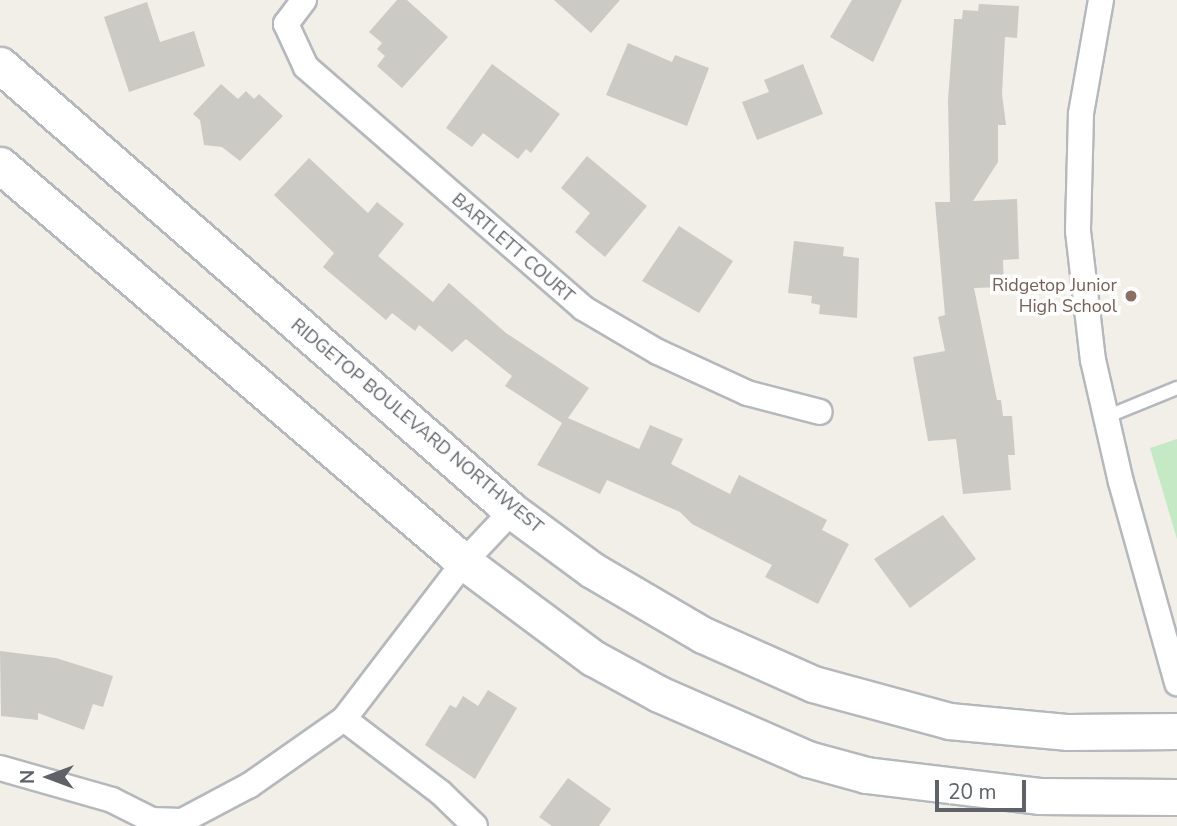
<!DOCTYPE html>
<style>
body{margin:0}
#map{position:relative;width:1177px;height:826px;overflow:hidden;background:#f1efe8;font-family:"Nunito Sans",sans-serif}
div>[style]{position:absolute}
.green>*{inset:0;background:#c5e8c5}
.building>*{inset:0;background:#cccac5}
.roads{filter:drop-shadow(2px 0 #b5b8bc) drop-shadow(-2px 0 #b5b8bc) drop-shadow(0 2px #b5b8bc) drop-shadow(0 -2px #b5b8bc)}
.service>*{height:12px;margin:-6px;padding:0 6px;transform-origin:6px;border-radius:6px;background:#fff}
.minor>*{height:24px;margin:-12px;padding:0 12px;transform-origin:12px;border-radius:12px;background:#fff}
.secondary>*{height:35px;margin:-17.5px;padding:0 17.5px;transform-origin:17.5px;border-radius:17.5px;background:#fff}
.dots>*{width:19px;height:19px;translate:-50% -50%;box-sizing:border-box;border:4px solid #fff;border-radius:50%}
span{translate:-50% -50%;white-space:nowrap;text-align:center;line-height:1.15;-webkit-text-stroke:7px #fff;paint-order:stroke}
.street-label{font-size:18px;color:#5f6368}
.education-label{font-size:18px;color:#785e54}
.right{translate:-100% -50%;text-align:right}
.north{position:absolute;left:14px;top:742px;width:70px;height:70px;-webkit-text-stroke:5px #fff;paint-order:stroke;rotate:270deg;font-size:19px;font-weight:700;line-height:28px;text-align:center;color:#5f6368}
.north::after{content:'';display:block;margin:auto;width:24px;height:32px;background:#5f6368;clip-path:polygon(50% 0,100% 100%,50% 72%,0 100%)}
.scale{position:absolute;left:935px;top:780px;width:91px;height:32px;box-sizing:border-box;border:4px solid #5f6368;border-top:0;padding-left:9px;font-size:21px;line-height:24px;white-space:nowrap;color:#5f6368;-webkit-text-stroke:5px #fff;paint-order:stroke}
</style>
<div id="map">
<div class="green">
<i style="clip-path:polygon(1177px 439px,1177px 539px,1150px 448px)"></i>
</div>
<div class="building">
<i style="clip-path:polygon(397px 0,407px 0,448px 37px,402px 88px,377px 66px,385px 56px,377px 49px,382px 43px,369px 32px)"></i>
<i style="clip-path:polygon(554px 0,620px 0,591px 33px)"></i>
<i style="clip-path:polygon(852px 0,902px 0,873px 62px,830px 37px)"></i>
<i style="clip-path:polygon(147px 2px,160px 42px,194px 31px,205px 66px,129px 92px,104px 17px)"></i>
<i style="clip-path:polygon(979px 4px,1019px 6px,1017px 38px,1005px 37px,1002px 94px,1006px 125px,998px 125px,998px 162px,973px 201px,1017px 199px,1019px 259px,1003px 260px,1004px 287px,974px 288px,997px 400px,1001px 400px,1003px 416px,1012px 416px,1015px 455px,1008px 455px,1011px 490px,963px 494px,956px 439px,928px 441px,913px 357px,945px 351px,938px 317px,945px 315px,935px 202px,950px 202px,948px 100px,954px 19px,962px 19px,963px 10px,978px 11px)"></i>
<i style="clip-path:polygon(628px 43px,672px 62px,675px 55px,709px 68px,687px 126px,606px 95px)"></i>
<i style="clip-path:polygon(492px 64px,560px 114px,531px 153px,526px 149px,518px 159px,483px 133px,472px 147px,446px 128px)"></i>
<i style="clip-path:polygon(803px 64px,823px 114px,757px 140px,742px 102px,769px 92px,764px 80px)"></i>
<i style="clip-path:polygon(221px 84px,238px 99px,246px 91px,254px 99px,259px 94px,283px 116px,240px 161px,222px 147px,204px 145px,200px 120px,193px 114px)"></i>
<i style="clip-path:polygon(587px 156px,647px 206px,605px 257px,575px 232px,590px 213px,561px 188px)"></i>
<i style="clip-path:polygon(309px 158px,368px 213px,377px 202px,404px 224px,378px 256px,433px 302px,449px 283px,506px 333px,589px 388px,568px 418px,639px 449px,650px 425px,683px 439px,671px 464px,730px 494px,739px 475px,827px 520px,822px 530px,849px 544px,818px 604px,765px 577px,772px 565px,692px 524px,680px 512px,607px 480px,600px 494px,537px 465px,562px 423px,505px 386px,512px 376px,466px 339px,452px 352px,419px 325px,415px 331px,392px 313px,386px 320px,323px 267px,334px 253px,274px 195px)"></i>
<i style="clip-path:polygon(679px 226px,733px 261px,699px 313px,642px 281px)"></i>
<i style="clip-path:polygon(794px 241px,844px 247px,843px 256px,859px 258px,857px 318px,819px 314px,820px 305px,811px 303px,812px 296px,788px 293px)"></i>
<i style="clip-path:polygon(943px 515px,976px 559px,910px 608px,874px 559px)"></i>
<i style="clip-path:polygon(0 651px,56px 658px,113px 676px,103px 707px,93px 704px,84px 730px,38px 713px,38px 720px,1px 716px)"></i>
<i style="clip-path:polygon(488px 690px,517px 708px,475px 779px,425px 745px,450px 705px,456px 708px,463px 696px,478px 706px)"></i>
<i style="clip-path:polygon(568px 778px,611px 809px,599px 826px,552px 826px,539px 817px)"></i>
</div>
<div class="roads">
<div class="service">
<i style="left:1106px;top:417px;width:77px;rotate:-22.2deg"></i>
</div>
<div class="minor">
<i style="left:304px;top:0;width:30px;rotate:127deg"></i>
<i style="left:286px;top:24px;width:47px;rotate:65.1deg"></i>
<i style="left:306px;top:67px;width:367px;rotate:41deg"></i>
<i style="left:583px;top:308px;width:87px;rotate:30.4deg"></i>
<i style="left:658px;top:352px;width:98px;rotate:24.7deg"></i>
<i style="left:747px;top:393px;width:75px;rotate:14.6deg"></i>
<i style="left:1101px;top:0;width:116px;rotate:100deg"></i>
<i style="left:1081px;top:114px;width:117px;rotate:91.5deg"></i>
<i style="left:1078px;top:231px;width:130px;rotate:83.4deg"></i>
<i style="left:1093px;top:360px;width:125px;rotate:77.1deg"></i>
<i style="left:1121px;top:482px;width:209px;rotate:74.4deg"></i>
<i style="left:344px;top:719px;width:122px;rotate:37.3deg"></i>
<i style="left:441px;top:793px;width:47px;rotate:44.1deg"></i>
<i style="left:0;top:768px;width:116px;rotate:15.9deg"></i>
<i style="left:112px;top:800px;width:45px;rotate:26.6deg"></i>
<i style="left:152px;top:820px;width:30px;rotate:2deg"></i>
<i style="left:182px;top:821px;width:77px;rotate:-27.9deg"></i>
<i style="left:250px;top:785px;width:115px;rotate:-35.1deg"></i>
<i style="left:344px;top:719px;width:198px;rotate:-52.6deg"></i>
<i style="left:464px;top:562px;width:70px;rotate:-46.7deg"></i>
</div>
<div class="secondary">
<i style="left:0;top:65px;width:679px;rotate:41.06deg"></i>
<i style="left:512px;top:511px;width:99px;rotate:36.4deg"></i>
<i style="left:592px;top:570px;width:129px;rotate:30.4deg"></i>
<i style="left:703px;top:635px;width:120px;rotate:24deg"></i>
<i style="left:813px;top:684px;width:141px;rotate:15.2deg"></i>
<i style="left:949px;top:721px;width:120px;rotate:5.3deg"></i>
<i style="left:1068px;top:732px;width:109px;rotate:-0.5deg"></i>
<i style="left:0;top:165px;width:611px;rotate:40.55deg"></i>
<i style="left:464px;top:562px;width:161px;rotate:36.7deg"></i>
<i style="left:593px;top:658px;width:75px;rotate:28.6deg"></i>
<i style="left:659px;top:694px;width:163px;rotate:23.6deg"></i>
<i style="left:808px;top:759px;width:60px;rotate:15.4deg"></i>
<i style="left:866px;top:775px;width:174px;rotate:6.9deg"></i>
<i style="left:1039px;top:796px;width:138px;rotate:0.4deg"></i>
</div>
</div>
<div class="dots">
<i style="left:1131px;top:296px;background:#8d6e63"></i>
</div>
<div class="street-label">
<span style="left:513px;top:248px;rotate:41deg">BARTLETT COURT</span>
<span style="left:417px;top:426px;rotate:40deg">RIDGETOP BOULEVARD NORTHWEST</span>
</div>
<div class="education-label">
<span class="right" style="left:1117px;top:296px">Ridgetop Junior<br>High School</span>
</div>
<div class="north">N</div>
<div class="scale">20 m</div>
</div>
